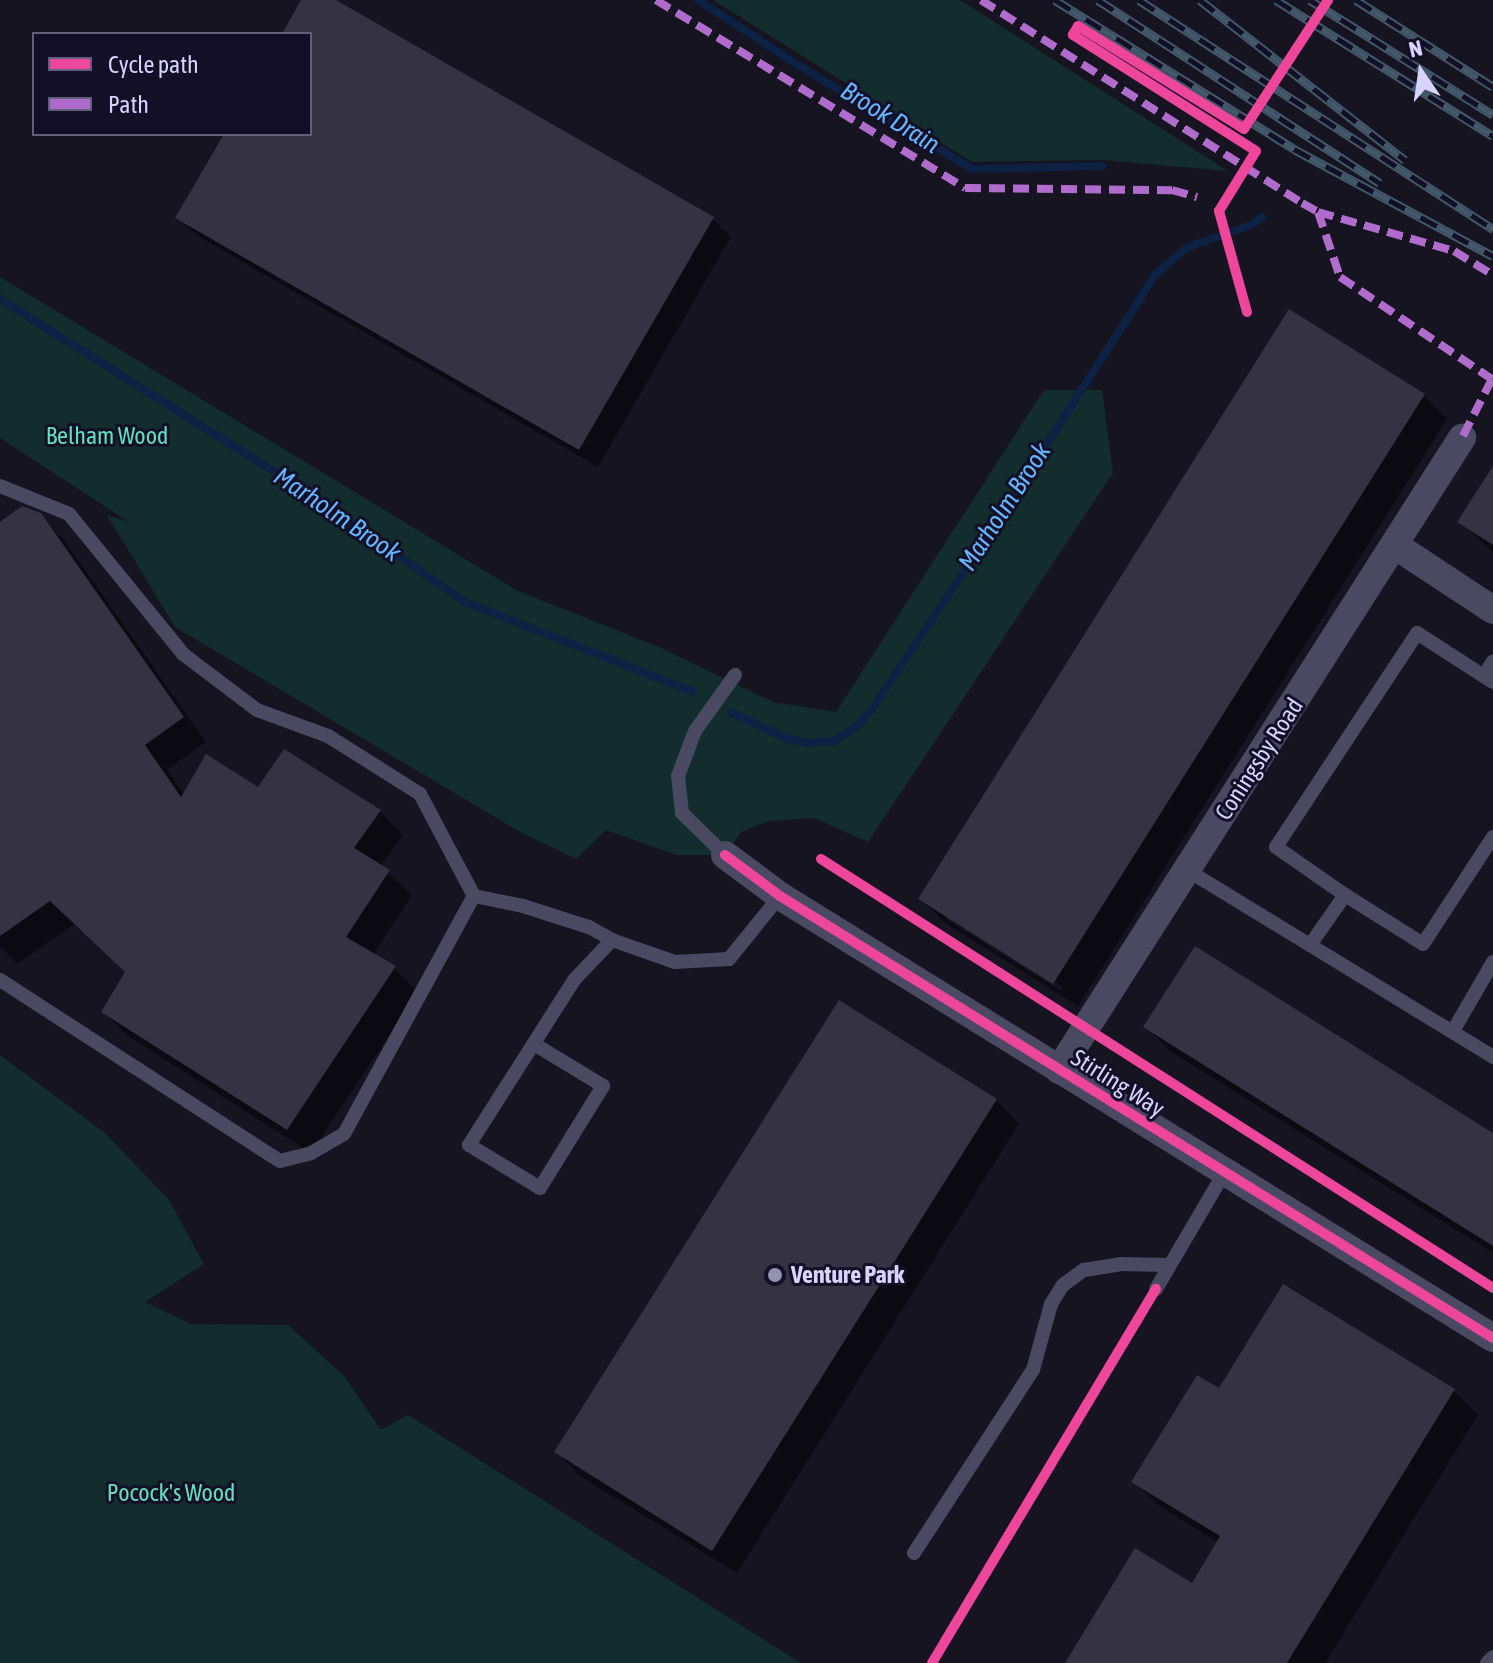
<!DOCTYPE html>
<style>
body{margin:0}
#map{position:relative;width:1493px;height:1663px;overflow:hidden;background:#161421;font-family:"Asap Condensed",sans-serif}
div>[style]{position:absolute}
.green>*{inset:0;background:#132c2d}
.shadow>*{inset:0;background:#0007}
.stream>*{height:8px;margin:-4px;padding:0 4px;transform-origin:4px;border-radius:4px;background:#0d2144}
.building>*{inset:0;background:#343243}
.service>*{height:14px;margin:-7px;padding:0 7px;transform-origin:7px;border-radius:7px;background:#4a4962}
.minor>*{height:28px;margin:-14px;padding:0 14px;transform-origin:14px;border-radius:14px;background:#4a4962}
.rail>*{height:9px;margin-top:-4.5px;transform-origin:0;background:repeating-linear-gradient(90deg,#130f26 0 18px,#43596b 0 36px);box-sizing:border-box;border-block:2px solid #43596b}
.quiet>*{height:8px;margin-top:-4px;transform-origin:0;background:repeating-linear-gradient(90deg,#b06ccc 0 16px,transparent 0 24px)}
.cycleway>*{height:10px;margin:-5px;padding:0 5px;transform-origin:5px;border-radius:5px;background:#ed469a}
.dots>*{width:22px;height:22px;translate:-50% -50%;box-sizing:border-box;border:4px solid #130f26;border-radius:50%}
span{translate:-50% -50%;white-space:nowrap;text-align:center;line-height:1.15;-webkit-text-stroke:6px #130f26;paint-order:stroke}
.park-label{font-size:24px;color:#5fe0c0}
.street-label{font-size:24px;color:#d9d4ff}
.poi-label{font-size:24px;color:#d9d4ff;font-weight:700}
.left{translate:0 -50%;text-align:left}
.water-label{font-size:26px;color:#62b6ff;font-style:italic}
.legend{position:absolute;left:32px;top:32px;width:280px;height:104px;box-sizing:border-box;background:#130f26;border:2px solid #625e7d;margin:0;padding:10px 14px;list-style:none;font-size:24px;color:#d9d4ff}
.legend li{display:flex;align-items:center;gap:16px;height:40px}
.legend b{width:40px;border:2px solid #625e7d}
.north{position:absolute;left:1381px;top:32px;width:80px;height:80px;-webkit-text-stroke:6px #130f26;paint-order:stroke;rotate:347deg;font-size:22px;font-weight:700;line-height:32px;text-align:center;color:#d9d4ff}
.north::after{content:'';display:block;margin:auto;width:28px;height:36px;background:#d9d4ff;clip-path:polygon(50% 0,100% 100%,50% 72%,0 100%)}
</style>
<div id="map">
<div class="green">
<i style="clip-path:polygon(713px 0,960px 0,1228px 171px,1101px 160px,972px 162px)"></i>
<i style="clip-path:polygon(0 277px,518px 591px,659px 647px,773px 702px,836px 712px,1044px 390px,1102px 390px,1113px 473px,868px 842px,814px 818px,768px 821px,741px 832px,725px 855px,677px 855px,606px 830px,576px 859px,522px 833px,175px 627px,107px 515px,129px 522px,0 438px)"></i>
<i style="clip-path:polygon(0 1055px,105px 1133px,169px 1200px,204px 1264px,145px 1302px,191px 1324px,288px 1325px,344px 1376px,381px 1430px,408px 1415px,801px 1663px,0 1663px)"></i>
</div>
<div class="shadow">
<i style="clip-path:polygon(304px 0,332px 0,713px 219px,731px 237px,598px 467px,196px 235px,178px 218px,226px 134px,310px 134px,310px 34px,284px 34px)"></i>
<i style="clip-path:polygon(evenodd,1423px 395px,1447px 419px,1078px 1006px,945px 923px,921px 899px,1423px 395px,946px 914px,1063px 987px,1061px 991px,946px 919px,946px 914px)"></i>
<i style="clip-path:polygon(1493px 469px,1493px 552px,1460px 522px)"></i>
<i style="clip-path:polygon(39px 515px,64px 540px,206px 742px,167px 770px,185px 795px,259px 789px,380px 811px,403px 835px,381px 866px,412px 895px,373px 955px,394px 968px,418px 992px,311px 1153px,128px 1036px,104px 1012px,127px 972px,76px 923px,17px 964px,0 946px,0 524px)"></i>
<i style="clip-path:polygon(1146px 1027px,1493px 1135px,1493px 1253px,1170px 1051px)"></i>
<i style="clip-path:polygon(996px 1100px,1019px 1124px,737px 1573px,580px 1476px,557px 1452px)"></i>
<i style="clip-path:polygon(1284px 1287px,1454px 1391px,1478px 1415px,1325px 1663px,1067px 1663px,1192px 1586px,1219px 1543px,1158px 1505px,1134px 1482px,1220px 1391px)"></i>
</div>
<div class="stream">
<i style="left:698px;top:0;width:123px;rotate:33deg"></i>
<i style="left:801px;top:67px;width:199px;rotate:30.8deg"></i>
<i style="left:972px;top:169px;width:130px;rotate:-1.3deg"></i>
<i style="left:0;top:299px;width:371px;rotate:32.2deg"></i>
<i style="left:314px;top:497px;width:184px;rotate:34.8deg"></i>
<i style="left:465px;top:602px;width:245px;rotate:21.5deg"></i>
<i style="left:732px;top:713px;width:62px;rotate:24.9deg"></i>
<i style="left:788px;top:739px;width:20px;rotate:11deg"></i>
<i style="left:808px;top:743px;width:26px;rotate:-4deg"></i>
<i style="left:834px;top:741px;width:26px;rotate:-32deg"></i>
<i style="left:856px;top:727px;width:24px;rotate:-48deg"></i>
<i style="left:872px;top:709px;width:216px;rotate:-56.2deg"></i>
<i style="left:992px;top:530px;width:303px;rotate:-57.4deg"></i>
<i style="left:1155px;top:275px;width:41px;rotate:-41.1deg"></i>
<i style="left:1186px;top:248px;width:71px;rotate:-19.7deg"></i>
<i style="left:1253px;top:224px;width:11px;rotate:-38deg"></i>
</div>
<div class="building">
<i style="clip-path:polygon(301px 0,336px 0,714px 217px,579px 450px,175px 218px,224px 134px,310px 134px,310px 34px,282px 34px)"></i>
<i style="clip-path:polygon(1289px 309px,1425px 394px,1053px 984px,918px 899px)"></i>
<i style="clip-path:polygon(1493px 466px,1493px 545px,1457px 522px)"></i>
<i style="clip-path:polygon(22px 506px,41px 513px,184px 717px,145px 745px,181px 797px,206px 754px,258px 787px,284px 749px,381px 810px,354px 848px,390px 870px,346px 937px,396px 966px,287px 1130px,101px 1012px,125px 972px,50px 901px,0 936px,0 522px)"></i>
<i style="clip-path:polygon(1195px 946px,1493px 1133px,1493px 1246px,1143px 1027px)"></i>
<i style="clip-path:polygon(839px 1000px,997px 1099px,712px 1551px,554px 1452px)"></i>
<i style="clip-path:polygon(1283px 1284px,1455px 1389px,1287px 1663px,1065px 1663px,1135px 1548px,1192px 1583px,1220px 1536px,1131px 1482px,1197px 1375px,1219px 1388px)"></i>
</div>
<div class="service">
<i style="left:0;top:486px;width:74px;rotate:22.1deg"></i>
<i style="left:69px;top:514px;width:181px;rotate:50.8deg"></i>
<i style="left:183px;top:654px;width:93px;rotate:37.1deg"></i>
<i style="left:257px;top:710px;width:76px;rotate:20.1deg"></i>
<i style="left:328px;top:736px;width:109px;rotate:32.2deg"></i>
<i style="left:420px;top:794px;width:115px;rotate:62.1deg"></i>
<i style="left:1484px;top:676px;width:17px;rotate:-59deg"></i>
<i style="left:725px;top:855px;width:60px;rotate:-135.7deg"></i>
<i style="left:682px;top:813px;width:37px;rotate:-96deg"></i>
<i style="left:678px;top:776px;width:48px;rotate:-69.3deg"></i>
<i style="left:695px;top:731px;width:69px;rotate:-54.5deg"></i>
<i style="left:1187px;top:870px;width:359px;rotate:31.4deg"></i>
<i style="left:1345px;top:895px;width:84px;rotate:-145.2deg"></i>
<i style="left:1276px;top:847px;width:256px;rotate:-56.6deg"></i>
<i style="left:1417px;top:633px;width:90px;rotate:32.8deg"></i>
<i style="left:474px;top:896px;width:50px;rotate:11.5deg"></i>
<i style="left:523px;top:906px;width:69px;rotate:17.7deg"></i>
<i style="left:589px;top:927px;width:26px;rotate:29deg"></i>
<i style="left:1310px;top:945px;width:61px;rotate:-55deg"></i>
<i style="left:1345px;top:895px;width:92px;rotate:32.1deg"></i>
<i style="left:1423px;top:944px;width:128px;rotate:-56.8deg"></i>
<i style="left:0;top:980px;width:333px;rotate:32.9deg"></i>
<i style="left:280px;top:1161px;width:32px;rotate:-14deg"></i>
<i style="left:311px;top:1153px;width:38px;rotate:-30deg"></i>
<i style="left:344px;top:1134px;width:271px;rotate:-61.4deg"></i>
<i style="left:1453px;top:1031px;width:80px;rotate:-59.9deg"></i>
<i style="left:534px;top:1044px;width:81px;rotate:31.3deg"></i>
<i style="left:603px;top:1086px;width:120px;rotate:121.7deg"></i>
<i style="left:540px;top:1188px;width:83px;rotate:-148.8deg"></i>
<i style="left:469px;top:1145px;width:196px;rotate:-57.5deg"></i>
<i style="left:574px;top:980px;width:55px;rotate:-46.5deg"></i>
<i style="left:612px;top:940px;width:67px;rotate:19.2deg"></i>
<i style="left:675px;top:962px;width:54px;rotate:-3.2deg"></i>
<i style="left:729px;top:959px;width:81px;rotate:-51deg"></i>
<i style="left:1156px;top:1289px;width:134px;rotate:-59.6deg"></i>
<i style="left:914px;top:1553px;width:218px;rotate:-57deg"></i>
<i style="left:1033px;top:1370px;width:68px;rotate:-74.7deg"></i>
<i style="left:1051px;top:1304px;width:22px;rotate:-58deg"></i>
<i style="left:1063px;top:1285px;width:26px;rotate:-36deg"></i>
<i style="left:1084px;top:1270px;width:37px;rotate:-9deg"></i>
<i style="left:1121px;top:1264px;width:48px;rotate:1.2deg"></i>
<i style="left:1487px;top:1663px;width:8px;rotate:-45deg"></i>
</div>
<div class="minor">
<i style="left:1396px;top:546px;width:116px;rotate:33.4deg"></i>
<i style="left:725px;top:855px;width:69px;rotate:36.7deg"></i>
<i style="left:780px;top:896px;width:839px;rotate:31.8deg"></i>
<i style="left:1059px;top:1070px;width:750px;rotate:-57.48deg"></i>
</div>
<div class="rail">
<i style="left:1055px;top:0;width:282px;rotate:31.9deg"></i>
<i style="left:1294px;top:149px;width:226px;rotate:28.3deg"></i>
<i style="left:1098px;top:0;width:336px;rotate:33deg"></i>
<i style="left:1139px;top:0;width:422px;rotate:32.9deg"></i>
<i style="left:1200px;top:0;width:260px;rotate:38deg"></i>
<i style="left:1276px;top:0;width:256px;rotate:32.1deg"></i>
<i style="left:1310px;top:0;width:216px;rotate:32.1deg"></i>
<i style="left:1356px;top:0;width:162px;rotate:32.4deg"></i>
</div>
<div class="quiet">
<i style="left:656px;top:0;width:362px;rotate:31.3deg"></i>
<i style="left:965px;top:188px;width:207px;rotate:0.6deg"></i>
<i style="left:1172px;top:190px;width:26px;rotate:16deg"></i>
<i style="left:981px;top:0;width:380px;rotate:32.3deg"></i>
<i style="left:1302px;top:203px;width:18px;rotate:29deg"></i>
<i style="left:1318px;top:212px;width:141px;rotate:16deg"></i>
<i style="left:1454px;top:251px;width:46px;rotate:31.6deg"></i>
<i style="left:1318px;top:212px;width:69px;rotate:71.3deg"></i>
<i style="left:1340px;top:277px;width:183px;rotate:33.9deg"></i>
<i style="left:1492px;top:379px;width:66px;rotate:117deg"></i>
</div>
<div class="cycleway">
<i style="left:1247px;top:312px;width:105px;rotate:-105.5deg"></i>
<i style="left:1219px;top:211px;width:70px;rotate:-58.3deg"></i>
<i style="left:1256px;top:151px;width:217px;rotate:-147.6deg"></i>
<i style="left:1073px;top:35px;width:10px;rotate:-61deg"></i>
<i style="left:1078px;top:26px;width:195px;rotate:31.8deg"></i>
<i style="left:1244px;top:129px;width:154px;rotate:-56.9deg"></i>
<i style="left:725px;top:855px;width:69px;rotate:36.7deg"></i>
<i style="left:780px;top:896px;width:839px;rotate:31.8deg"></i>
<i style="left:821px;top:859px;width:797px;rotate:32.55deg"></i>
<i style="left:932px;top:1663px;width:436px;rotate:-59.1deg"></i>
</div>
<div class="dots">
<i style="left:775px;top:1275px;background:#9591b1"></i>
</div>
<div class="park-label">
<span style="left:107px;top:436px">Belham Wood</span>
<span style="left:171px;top:1493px">Pocock's Wood</span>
</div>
<div class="street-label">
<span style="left:1259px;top:759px;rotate:-57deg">Coningsby Road</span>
<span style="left:1118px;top:1083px;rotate:32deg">Stirling Way</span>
</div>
<div class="poi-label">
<span class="left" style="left:791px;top:1275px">Venture Park</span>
</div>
<div class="water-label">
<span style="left:890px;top:118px;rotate:32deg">Brook Drain</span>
<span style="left:1005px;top:507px;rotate:-57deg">Marholm Brook</span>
<span style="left:337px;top:515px;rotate:34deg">Marholm Brook</span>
</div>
<ul class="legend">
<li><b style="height:10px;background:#ed469a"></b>Cycle path</li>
<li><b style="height:10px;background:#b06ccc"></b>Path</li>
</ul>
<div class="north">N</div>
</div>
